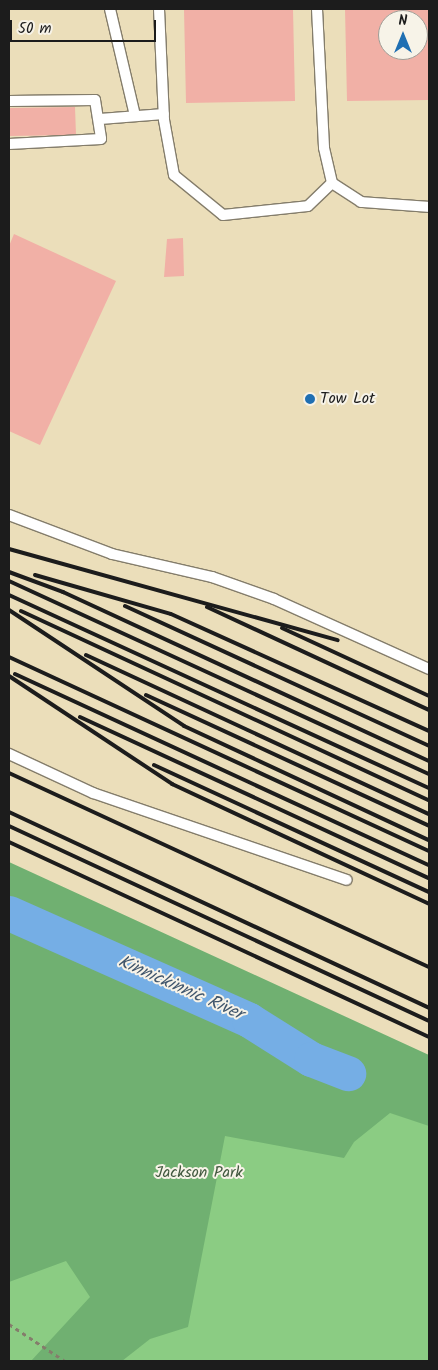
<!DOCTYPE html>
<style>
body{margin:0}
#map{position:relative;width:438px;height:1370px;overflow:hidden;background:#ebdeba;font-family:Kalam,sans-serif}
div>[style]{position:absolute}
.green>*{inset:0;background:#8bcc83}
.forest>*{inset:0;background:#70b071}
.river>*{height:35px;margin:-17.5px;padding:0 17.5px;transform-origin:17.5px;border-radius:17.5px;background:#75aee5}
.building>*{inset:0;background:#f1b0a6}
.path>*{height:3px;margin-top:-1.5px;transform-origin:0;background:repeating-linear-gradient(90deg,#847d6b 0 4px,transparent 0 8px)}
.roads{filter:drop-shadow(1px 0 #847d6b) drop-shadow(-1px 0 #847d6b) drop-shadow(0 1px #847d6b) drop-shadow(0 -1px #847d6b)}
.lane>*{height:10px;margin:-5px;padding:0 5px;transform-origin:5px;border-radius:5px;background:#fff}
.rail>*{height:4px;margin:-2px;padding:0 2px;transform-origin:2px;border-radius:2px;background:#1c1c1c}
.dots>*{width:14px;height:14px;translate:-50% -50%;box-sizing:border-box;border:2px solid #f7f3e8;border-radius:50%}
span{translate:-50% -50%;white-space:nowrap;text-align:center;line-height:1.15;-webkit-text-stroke:4px #f7f3e8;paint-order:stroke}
.poi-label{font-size:16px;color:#1c1c1c}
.left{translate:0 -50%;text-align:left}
.park-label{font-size:16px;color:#435a40}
.water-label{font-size:18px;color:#40566c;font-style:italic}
.frame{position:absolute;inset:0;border:10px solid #1c1c1c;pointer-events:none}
.north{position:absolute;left:378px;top:10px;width:50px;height:50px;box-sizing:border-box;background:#f7f3e8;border:1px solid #9f9d96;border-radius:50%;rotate:0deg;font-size:14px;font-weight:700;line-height:20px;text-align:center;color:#1c1c1c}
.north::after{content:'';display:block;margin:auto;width:18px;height:22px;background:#1f6fb2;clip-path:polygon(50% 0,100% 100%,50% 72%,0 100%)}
.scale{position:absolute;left:10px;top:20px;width:146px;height:22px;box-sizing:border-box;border:2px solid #1c1c1c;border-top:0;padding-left:6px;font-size:15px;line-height:18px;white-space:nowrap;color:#1c1c1c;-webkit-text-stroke:4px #f7f3e8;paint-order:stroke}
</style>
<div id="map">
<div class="green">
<i style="clip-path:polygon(9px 885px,429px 1072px,429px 1361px,9px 1361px)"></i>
</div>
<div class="forest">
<i style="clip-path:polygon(9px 862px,429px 1055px,429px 1126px,390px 1113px,354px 1142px,344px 1158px,225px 1136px,188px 1327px,150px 1339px,122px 1361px,31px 1361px,90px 1297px,66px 1261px,9px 1282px)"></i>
</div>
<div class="river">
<i style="left:9px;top:913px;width:263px;rotate:24deg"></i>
<i style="left:249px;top:1020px;width:73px;rotate:32.2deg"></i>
<i style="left:311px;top:1059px;width:40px;rotate:21deg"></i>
</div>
<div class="building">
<i style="clip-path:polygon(184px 9px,293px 9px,295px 101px,186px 103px)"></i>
<i style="clip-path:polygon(evenodd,345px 9px,429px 9px,429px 100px,347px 101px,345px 9px,388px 20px,418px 20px,418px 50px,388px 50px,388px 20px)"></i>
<i style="clip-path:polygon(75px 107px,76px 135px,9px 136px,9px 108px)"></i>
<i style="clip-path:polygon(14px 234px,116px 281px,40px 445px,9px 431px,9px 246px)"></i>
<i style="clip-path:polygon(183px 238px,184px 276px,164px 277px,167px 239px)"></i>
</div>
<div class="path">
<i style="left:9px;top:1324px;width:67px;rotate:33.5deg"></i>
</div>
<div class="roads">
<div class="lane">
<i style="left:110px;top:9px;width:110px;rotate:76.8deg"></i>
<i style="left:159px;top:9px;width:111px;rotate:87.4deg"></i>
<i style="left:164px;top:120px;width:56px;rotate:79.7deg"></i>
<i style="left:174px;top:175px;width:63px;rotate:39.2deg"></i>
<i style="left:223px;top:215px;width:85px;rotate:-6deg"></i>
<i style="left:308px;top:206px;width:33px;rotate:-44deg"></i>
<i style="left:317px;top:9px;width:139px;rotate:87.1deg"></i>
<i style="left:324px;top:148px;width:36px;rotate:77deg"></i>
<i style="left:332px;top:183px;width:35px;rotate:33deg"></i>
<i style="left:361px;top:202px;width:68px;rotate:4.2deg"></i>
<i style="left:9px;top:101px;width:86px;rotate:-0.7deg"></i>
<i style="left:95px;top:100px;width:39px;rotate:81deg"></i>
<i style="left:101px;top:139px;width:92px;rotate:176.9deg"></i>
<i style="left:100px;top:119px;width:64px;rotate:-4.5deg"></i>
<i style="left:9px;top:515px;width:110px;rotate:20.7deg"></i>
<i style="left:112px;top:554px;width:103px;rotate:13deg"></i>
<i style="left:212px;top:577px;width:66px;rotate:19.5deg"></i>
<i style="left:274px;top:599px;width:170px;rotate:24.3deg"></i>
<i style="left:9px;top:754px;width:93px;rotate:24.9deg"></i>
<i style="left:93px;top:793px;width:268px;rotate:18.9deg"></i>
</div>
</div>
<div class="rail">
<i style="left:9px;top:549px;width:341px;rotate:15.5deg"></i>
<i style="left:9px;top:572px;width:58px;rotate:20.3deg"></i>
<i style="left:63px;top:592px;width:403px;rotate:24.8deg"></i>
<i style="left:35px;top:575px;width:141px;rotate:16deg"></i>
<i style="left:171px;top:614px;width:283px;rotate:24.4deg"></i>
<i style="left:9px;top:581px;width:462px;rotate:24.7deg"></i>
<i style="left:9px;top:595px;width:462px;rotate:24.7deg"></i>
<i style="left:125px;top:606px;width:335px;rotate:24.7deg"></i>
<i style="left:207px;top:607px;width:245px;rotate:24.9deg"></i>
<i style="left:9px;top:610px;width:210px;rotate:33.5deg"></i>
<i style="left:184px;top:726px;width:270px;rotate:25deg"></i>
<i style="left:21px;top:611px;width:450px;rotate:24.9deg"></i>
<i style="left:282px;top:628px;width:162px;rotate:24.8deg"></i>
<i style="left:86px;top:655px;width:378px;rotate:24.9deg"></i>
<i style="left:9px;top:657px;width:463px;rotate:24.8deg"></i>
<i style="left:15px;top:674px;width:456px;rotate:24.8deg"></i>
<i style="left:9px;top:676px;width:196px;rotate:33.5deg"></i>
<i style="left:172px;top:784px;width:284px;rotate:25deg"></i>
<i style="left:146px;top:695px;width:312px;rotate:24.8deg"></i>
<i style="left:80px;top:717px;width:384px;rotate:24.8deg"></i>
<i style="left:154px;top:765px;width:303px;rotate:24.8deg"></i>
<i style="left:9px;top:773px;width:463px;rotate:24.8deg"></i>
<i style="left:9px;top:812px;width:463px;rotate:25deg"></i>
<i style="left:9px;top:826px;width:463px;rotate:24.9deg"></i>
<i style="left:9px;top:842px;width:463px;rotate:24.9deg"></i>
</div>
<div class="dots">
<i style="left:310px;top:399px;background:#1f6fb2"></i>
</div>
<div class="poi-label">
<span class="left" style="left:320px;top:399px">Tow Lot</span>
</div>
<div class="park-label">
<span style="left:199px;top:1173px">Jackson Park</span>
</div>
<div class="water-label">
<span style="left:180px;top:989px;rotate:24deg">Kinnickinnic River</span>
</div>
<div class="frame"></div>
<div class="north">N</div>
<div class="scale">50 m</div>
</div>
